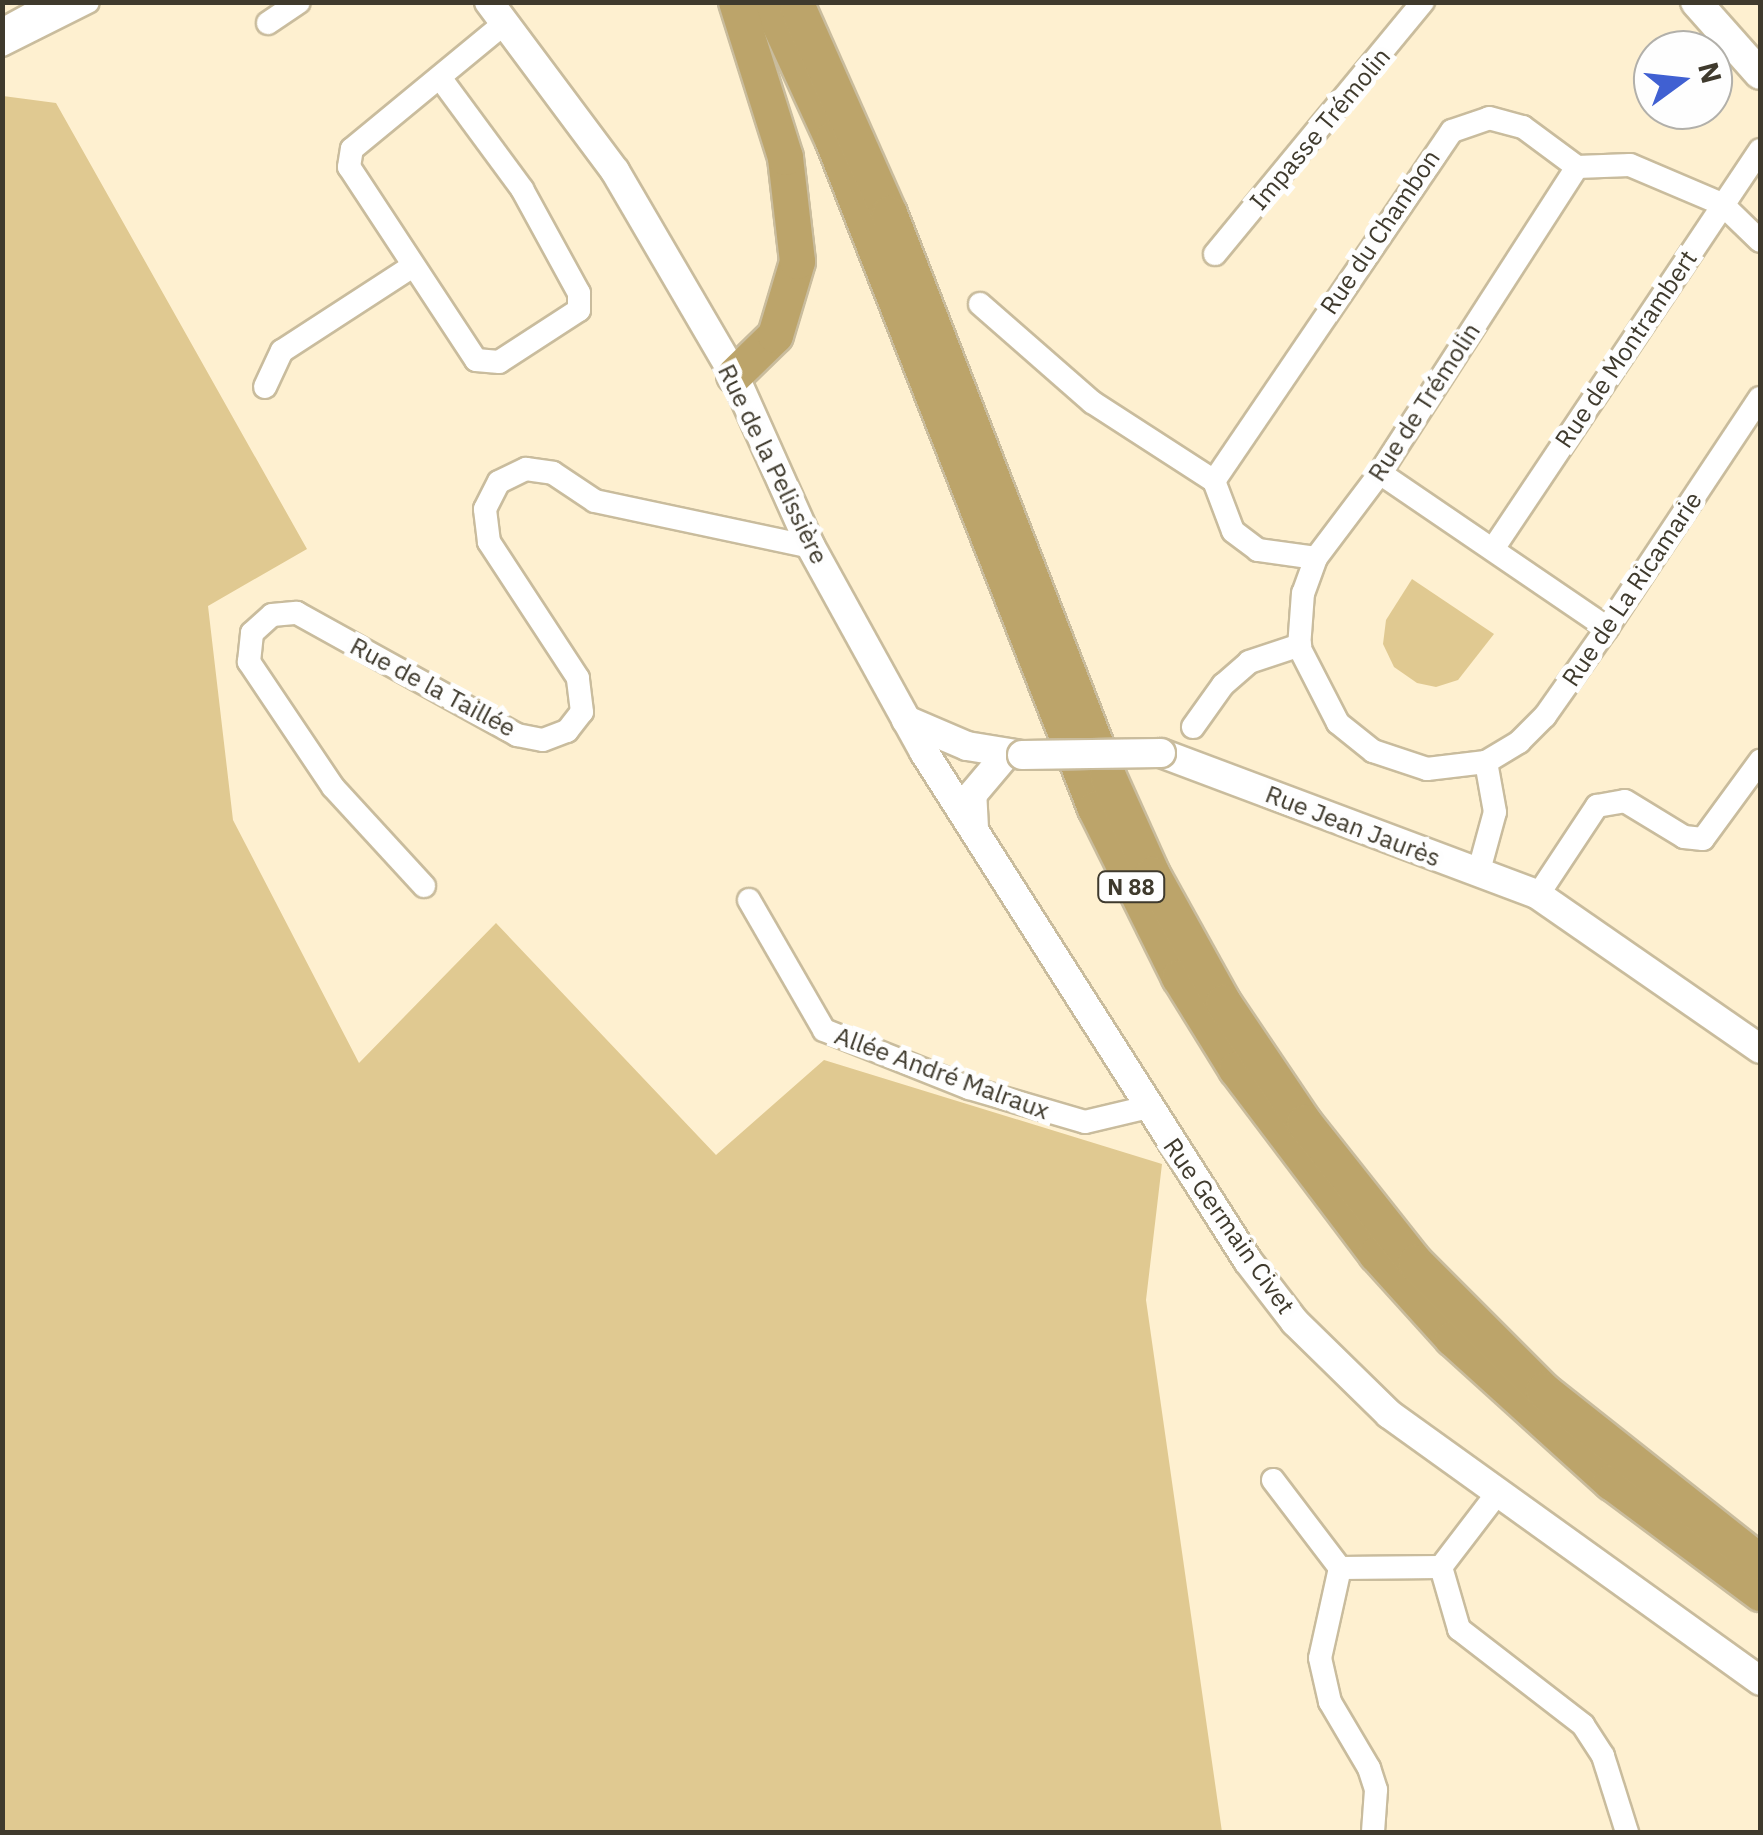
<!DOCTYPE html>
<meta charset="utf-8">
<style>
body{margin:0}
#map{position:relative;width:1763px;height:1835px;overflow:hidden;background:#fef0d0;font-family:"IBM Plex Sans",sans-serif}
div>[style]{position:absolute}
.green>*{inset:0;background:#e0c991}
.roads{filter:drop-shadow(2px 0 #c9bc9d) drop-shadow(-2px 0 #c9bc9d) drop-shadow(0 2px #c9bc9d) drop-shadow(0 -2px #c9bc9d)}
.minor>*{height:22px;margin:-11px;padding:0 11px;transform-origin:11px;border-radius:11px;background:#fff}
.tertiary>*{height:28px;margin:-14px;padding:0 14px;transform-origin:14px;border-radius:14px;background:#fff}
.secondary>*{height:30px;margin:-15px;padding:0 15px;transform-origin:15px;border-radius:15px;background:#fff}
.trunk>*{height:35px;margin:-17.5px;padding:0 17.5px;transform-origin:17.5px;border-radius:17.5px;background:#bca46a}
.rail>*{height:6px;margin:-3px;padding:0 3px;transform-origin:3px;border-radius:3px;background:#8c836f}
.bridges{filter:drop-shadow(2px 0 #c9bc9d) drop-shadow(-2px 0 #c9bc9d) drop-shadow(0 2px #c9bc9d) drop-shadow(0 -2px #c9bc9d)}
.tertiary-bridge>*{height:28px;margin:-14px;padding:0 14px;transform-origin:14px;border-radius:14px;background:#fff}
span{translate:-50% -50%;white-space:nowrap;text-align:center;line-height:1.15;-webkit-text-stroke:10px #fefefe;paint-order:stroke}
.shield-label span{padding:2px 8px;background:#fefefe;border:2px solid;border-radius:8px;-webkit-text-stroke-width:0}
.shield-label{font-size:22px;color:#3f3a2d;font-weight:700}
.street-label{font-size:25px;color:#3f3a2d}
.frame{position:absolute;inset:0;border:5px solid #3f3a2d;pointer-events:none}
.north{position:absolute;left:1633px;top:30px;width:100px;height:100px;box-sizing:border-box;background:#fefefe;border:2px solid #b2b0aa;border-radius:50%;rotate:75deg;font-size:28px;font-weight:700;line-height:40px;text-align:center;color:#3f3a2d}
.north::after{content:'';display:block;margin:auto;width:35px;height:45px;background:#4060d2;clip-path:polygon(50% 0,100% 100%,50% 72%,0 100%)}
</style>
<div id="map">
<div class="green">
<i style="clip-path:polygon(3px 96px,56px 103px,307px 549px,208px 606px,233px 820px,359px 1063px,496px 923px,716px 1155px,824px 1060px,1162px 1164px,1146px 1300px,1222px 1832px,3px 1832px)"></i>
<i style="clip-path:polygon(1412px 579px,1494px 634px,1458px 680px,1436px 687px,1417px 683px,1394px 667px,1383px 644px,1386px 620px)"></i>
</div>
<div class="roads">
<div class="minor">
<i style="left:268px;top:23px;width:37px;rotate:-34deg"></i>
<i style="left:2px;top:30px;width:58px;rotate:-28.8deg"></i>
<i style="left:2px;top:45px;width:96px;rotate:-26.6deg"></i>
<i style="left:441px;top:79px;width:137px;rotate:53.6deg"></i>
<i style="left:522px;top:189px;width:119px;rotate:61.3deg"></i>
<i style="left:579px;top:293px;width:17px;rotate:90deg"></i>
<i style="left:579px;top:310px;width:95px;rotate:147deg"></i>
<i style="left:499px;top:362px;width:23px;rotate:-175deg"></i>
<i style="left:476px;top:360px;width:231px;rotate:-123.3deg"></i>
<i style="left:349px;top:167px;width:18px;rotate:-81deg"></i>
<i style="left:352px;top:149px;width:200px;rotate:-39.5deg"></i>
<i style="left:1577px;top:167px;width:364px;rotate:122.8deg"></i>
<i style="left:1380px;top:473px;width:106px;rotate:127deg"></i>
<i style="left:1316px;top:558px;width:37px;rotate:110deg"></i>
<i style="left:1303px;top:593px;width:54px;rotate:94.2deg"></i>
<i style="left:1299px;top:647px;width:85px;rotate:62.8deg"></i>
<i style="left:1338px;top:723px;width:45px;rotate:38.7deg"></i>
<i style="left:1373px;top:751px;width:57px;rotate:18.4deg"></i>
<i style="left:1427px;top:769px;width:59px;rotate:-6.8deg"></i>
<i style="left:1486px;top:762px;width:39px;rotate:-31deg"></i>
<i style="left:1519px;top:742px;width:37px;rotate:-45deg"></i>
<i style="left:1545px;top:716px;width:108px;rotate:-54.8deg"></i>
<i style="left:1607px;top:628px;width:276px;rotate:-56.4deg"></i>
<i style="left:1215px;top:254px;width:327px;rotate:-50.5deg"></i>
<i style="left:980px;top:304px;width:149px;rotate:41.2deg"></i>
<i style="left:1092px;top:402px;width:145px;rotate:32.9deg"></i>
<i style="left:265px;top:387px;width:40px;rotate:-65deg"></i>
<i style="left:282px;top:351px;width:156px;rotate:-33deg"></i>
<i style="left:1380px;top:473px;width:275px;rotate:34.3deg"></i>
<i style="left:1493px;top:549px;width:480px;rotate:-56.2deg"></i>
<i style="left:1316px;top:558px;width:59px;rotate:-172.1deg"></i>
<i style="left:1258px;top:550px;width:31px;rotate:-143deg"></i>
<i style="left:1233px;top:531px;width:53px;rotate:-110.8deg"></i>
<i style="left:1214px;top:481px;width:423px;rotate:-55.8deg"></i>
<i style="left:1452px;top:131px;width:39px;rotate:-19deg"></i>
<i style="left:1489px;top:118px;width:35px;rotate:15deg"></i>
<i style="left:1523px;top:127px;width:67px;rotate:36.5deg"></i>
<i style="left:1577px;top:167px;width:53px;rotate:-2.2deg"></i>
<i style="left:1630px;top:165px;width:100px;rotate:23deg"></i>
<i style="left:1722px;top:204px;width:53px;rotate:44.2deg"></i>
<i style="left:1193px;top:727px;width:52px;rotate:-54.5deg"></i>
<i style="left:1223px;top:685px;width:35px;rotate:-41deg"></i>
<i style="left:1249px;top:662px;width:54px;rotate:-18.4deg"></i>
<i style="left:1478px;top:874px;width:64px;rotate:-74.7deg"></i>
<i style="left:1495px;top:812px;width:51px;rotate:-100.2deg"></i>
<i style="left:424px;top:886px;width:134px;rotate:-132.6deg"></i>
<i style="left:333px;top:787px;width:151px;rotate:-123.9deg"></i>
<i style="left:249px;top:662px;width:29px;rotate:-84deg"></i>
<i style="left:252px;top:633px;width:27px;rotate:-42deg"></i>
<i style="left:272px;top:615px;width:25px;rotate:-5deg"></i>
<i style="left:297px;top:613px;width:252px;rotate:29deg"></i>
<i style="left:517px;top:735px;width:26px;rotate:11deg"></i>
<i style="left:543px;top:740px;width:26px;rotate:-21deg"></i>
<i style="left:567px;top:731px;width:24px;rotate:-52deg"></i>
<i style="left:582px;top:712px;width:34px;rotate:-97deg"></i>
<i style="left:578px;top:678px;width:163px;rotate:-123.2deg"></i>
<i style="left:489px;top:542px;width:33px;rotate:-97deg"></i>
<i style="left:485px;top:509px;width:30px;rotate:-63deg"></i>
<i style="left:499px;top:482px;width:30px;rotate:-26deg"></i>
<i style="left:526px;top:469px;width:27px;rotate:8deg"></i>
<i style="left:553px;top:473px;width:50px;rotate:33.7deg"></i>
<i style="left:595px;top:501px;width:221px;rotate:12deg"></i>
<i style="left:1538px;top:895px;width:107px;rotate:-56.5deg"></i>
<i style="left:1597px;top:806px;width:28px;rotate:-10deg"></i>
<i style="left:1625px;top:801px;width:69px;rotate:31.4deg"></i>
<i style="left:1684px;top:837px;width:19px;rotate:6deg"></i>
<i style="left:1703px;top:839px;width:97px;rotate:-53.8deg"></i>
<i style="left:749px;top:900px;width:150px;rotate:60deg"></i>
<i style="left:824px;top:1030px;width:156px;rotate:21.8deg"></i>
<i style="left:969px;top:1088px;width:121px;rotate:16.3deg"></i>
<i style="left:1085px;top:1122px;width:65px;rotate:-13.4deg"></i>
<i style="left:1273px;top:1480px;width:111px;rotate:52.7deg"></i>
<i style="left:1340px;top:1568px;width:101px;rotate:-0.6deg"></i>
<i style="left:1496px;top:1495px;width:91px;rotate:127.4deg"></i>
<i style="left:1441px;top:1567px;width:65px;rotate:73.8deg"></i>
<i style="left:1459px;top:1629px;width:157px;rotate:37.7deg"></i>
<i style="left:1583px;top:1725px;width:37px;rotate:57deg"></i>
<i style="left:1603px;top:1756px;width:80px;rotate:72.5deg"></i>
<i style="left:1340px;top:1568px;width:92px;rotate:102.5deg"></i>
<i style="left:1320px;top:1658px;width:45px;rotate:77.2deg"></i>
<i style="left:1330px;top:1702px;width:77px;rotate:59.4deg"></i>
<i style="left:1369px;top:1768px;width:23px;rotate:72deg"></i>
<i style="left:1376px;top:1790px;width:42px;rotate:94.1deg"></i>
</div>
<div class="tertiary">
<i style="left:489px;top:2px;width:211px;rotate:53.3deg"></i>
<i style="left:615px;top:171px;width:236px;rotate:59.7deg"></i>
<i style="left:734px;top:375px;width:188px;rotate:65.9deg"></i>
<i style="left:811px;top:547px;width:234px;rotate:61.1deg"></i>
<i style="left:924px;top:752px;width:603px;rotate:57.52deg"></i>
<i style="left:1248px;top:1261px;width:77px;rotate:52.4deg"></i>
<i style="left:1295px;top:1322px;width:132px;rotate:44.4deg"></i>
<i style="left:1389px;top:1414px;width:457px;rotate:35.7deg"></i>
<i style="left:906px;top:720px;width:66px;rotate:23.1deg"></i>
<i style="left:967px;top:746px;width:56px;rotate:9.3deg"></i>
<i style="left:1161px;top:753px;width:403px;rotate:20.6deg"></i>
<i style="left:1538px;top:895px;width:270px;rotate:34.7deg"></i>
<i style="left:974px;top:828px;width:33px;rotate:-93deg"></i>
<i style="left:972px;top:795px;width:51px;rotate:-49.8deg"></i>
</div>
<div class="secondary">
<i style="left:1696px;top:2px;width:96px;rotate:48.4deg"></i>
</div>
<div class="trunk">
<i style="left:769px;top:2px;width:151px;rotate:65.3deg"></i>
<i style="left:832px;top:139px;width:719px;rotate:68.54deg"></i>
<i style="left:1095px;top:808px;width:189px;rotate:63.6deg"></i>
<i style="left:1179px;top:977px;width:108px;rotate:58.2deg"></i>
<i style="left:1236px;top:1069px;width:232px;rotate:52.9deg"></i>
<i style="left:1376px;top:1254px;width:113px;rotate:47.9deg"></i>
<i style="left:1452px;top:1338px;width:215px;rotate:42.2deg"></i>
<i style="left:1611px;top:1482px;width:186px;rotate:36.7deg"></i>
<i style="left:798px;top:8px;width:224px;rotate:66.1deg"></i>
<i style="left:889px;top:213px;width:602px;rotate:68.76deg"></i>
<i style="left:1107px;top:774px;width:110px;rotate:65.8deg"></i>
<i style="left:1152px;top:874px;width:146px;rotate:61deg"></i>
<i style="left:1223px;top:1002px;width:145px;rotate:56deg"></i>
<i style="left:1304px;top:1122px;width:179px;rotate:51.6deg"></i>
<i style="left:1415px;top:1262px;width:181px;rotate:45deg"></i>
<i style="left:1543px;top:1390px;width:277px;rotate:38.4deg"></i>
<i style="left:734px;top:375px;width:57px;rotate:-44.3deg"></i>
<i style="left:775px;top:335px;width:77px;rotate:-73.4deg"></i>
<i style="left:797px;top:261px;width:105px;rotate:-96.6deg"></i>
<i style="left:785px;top:157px;width:163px;rotate:-107.5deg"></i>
</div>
</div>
<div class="rail">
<i style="left:1760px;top:2px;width:1px;rotate:90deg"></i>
</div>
<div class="bridges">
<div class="tertiary-bridge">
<i style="left:1022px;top:755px;width:139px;rotate:-0.8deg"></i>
</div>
</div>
<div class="shield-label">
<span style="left:1131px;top:887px">N 88</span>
</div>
<div class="street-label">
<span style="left:1320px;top:129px;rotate:-50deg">Impasse Trémolin</span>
<span style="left:1380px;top:232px;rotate:-56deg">Rue du Chambon</span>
<span style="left:1626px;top:349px;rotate:-56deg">Rue de Montrambert</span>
<span style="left:1424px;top:402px;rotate:-57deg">Rue de Trémolin</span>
<span style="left:773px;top:464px;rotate:64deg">Rue de la Pelissière</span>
<span style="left:1632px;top:589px;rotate:-56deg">Rue de La Ricamarie</span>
<span style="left:433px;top:687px;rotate:28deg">Rue de la Taillée</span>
<span style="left:1353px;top:826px;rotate:21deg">Rue Jean Jaurès</span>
<span style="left:942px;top:1073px;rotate:20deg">Allée André Malraux</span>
<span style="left:1229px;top:1226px;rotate:55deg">Rue Germain Civet</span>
</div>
<div class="frame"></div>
<div class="north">N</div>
</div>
